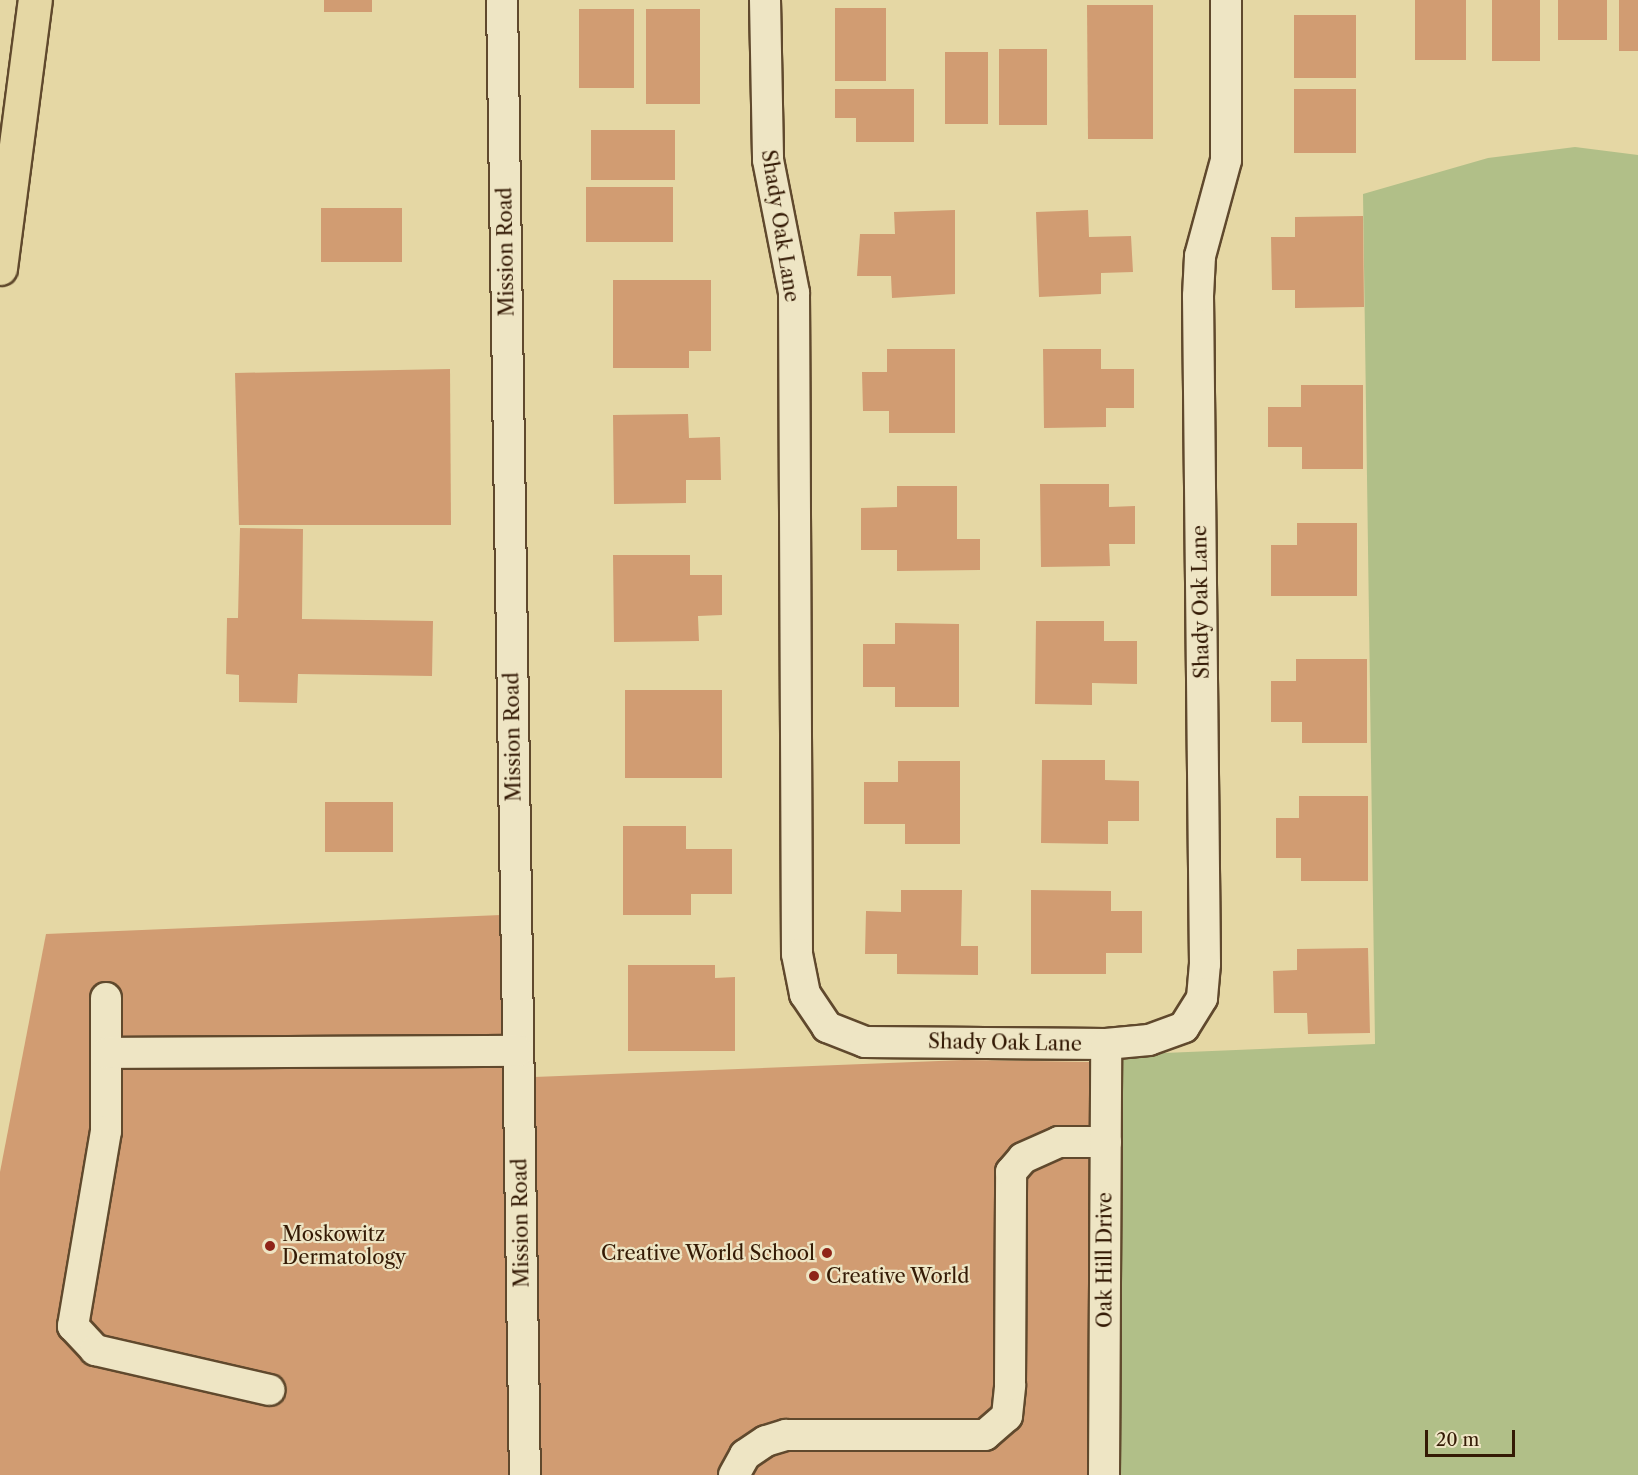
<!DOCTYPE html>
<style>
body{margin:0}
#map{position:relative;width:1638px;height:1475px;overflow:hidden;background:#e5d7a4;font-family:"Libre Caslon Text",serif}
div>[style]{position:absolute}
.green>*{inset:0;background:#b1bf88}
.building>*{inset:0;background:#d19c72}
.roads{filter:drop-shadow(2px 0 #60492d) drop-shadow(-2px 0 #60492d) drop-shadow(0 2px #60492d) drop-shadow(0 -2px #60492d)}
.minor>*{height:30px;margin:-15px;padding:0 15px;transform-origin:15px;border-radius:15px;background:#eee5c4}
.highway>*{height:33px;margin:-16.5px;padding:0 16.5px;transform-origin:16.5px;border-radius:16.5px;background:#e5d7a4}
.dots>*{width:16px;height:16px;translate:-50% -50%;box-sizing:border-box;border:3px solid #eee5c4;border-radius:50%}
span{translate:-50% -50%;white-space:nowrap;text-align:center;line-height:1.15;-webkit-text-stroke:4.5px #eee5c4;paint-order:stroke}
.street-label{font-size:20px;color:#341a05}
.poi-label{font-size:20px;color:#341a05}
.left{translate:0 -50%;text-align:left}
.right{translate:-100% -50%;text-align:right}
.scale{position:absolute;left:1425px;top:1430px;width:90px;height:27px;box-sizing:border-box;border:3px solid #341a05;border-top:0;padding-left:8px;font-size:18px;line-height:21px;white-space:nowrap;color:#341a05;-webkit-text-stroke:4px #eee5c4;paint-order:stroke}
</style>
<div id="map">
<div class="green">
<i style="clip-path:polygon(1575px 147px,1638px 155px,1638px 1475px,1120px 1475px,1122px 1060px,1164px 1053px,1375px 1044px,1363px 194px,1488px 158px)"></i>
</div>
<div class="building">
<i style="clip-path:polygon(324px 0,372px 0,372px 12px,324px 12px)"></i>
<i style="clip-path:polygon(1415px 0,1466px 0,1466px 60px,1415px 60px)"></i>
<i style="clip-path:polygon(1492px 0,1540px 0,1540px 61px,1492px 61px)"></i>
<i style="clip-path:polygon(1558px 0,1607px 0,1607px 40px,1558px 40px)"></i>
<i style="clip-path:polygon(1619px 0,1638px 0,1638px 51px,1619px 51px)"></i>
<i style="clip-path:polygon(1087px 5px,1153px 5px,1153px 139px,1088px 139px)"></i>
<i style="clip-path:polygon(835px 8px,886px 8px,886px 81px,835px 81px)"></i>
<i style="clip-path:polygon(579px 9px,634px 9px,634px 88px,579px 88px)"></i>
<i style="clip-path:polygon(646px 9px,700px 9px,700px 104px,646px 104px)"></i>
<i style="clip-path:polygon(1294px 15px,1356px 15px,1356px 78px,1294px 78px)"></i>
<i style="clip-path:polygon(999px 49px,1047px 49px,1047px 125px,999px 125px)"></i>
<i style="clip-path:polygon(945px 52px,988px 52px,988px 124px,945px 124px)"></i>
<i style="clip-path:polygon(835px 89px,914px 89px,914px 142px,856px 142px,856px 118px,835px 118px)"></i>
<i style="clip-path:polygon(1294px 89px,1356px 89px,1356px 153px,1294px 153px)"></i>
<i style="clip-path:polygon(591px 130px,675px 130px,675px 180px,591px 180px)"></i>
<i style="clip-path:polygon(586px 187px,673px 187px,673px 242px,586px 242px)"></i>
<i style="clip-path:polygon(321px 208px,402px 208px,402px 262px,321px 262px)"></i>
<i style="clip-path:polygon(955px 210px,955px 294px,892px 298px,891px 276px,857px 276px,860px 234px,895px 234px,894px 212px)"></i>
<i style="clip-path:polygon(1088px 210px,1089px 237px,1131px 236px,1133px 272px,1101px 273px,1101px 294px,1039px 297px,1036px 212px)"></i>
<i style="clip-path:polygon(1363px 216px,1364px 307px,1295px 308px,1295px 290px,1272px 290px,1271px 237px,1295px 237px,1295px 217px)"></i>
<i style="clip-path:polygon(613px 280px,711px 280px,711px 351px,689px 351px,689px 368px,613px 368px)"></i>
<i style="clip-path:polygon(887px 349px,955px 349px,955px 433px,889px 433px,889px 411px,863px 411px,862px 372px,887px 372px)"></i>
<i style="clip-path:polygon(1043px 349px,1101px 349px,1101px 369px,1134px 369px,1134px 408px,1106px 408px,1106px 427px,1044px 428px)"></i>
<i style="clip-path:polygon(450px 369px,451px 525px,239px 525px,235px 373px)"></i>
<i style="clip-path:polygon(1301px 385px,1363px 385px,1363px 469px,1302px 469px,1302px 447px,1268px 447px,1268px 407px,1301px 407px)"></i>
<i style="clip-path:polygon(688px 414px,689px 438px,720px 437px,721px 480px,686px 480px,686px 503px,614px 504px,613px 415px)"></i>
<i style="clip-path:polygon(1040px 484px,1109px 484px,1109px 507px,1135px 506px,1135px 544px,1109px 544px,1110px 566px,1041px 567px)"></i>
<i style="clip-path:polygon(897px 486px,957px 486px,957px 539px,980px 539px,980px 570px,897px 571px,897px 550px,861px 550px,861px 508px,897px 507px)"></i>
<i style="clip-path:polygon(1297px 523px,1357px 523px,1357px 596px,1271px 596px,1271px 545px,1297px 545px)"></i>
<i style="clip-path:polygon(240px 528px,303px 529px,302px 619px,433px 621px,432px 676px,298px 674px,297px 703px,239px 702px,239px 675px,226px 674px,227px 618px,238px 618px)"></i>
<i style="clip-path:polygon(613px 555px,690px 555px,690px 575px,722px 575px,722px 615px,698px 616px,699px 641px,614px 642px)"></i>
<i style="clip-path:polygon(1036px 621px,1104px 621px,1104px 641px,1137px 641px,1137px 684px,1092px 683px,1092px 705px,1035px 704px)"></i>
<i style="clip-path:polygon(895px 623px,959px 624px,959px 707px,895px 707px,895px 687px,863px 687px,863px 644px,895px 644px)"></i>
<i style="clip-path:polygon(1296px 659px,1367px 659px,1367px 743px,1302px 743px,1302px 722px,1271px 722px,1271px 681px,1296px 681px)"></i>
<i style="clip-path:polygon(625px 690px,722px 690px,722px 778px,625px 778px)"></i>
<i style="clip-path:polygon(1042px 760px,1105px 760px,1105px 780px,1139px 781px,1139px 821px,1108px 821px,1108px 844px,1041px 843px)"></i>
<i style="clip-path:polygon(898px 761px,960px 761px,960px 844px,905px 844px,905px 824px,864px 824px,864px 782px,898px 782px)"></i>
<i style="clip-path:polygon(1299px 796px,1368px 796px,1368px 881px,1301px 881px,1301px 858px,1276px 858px,1276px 818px,1299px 818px)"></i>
<i style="clip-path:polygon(325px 802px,393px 802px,393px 852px,325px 852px)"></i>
<i style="clip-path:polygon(623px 826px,686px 826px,686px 849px,732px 849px,732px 894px,691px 894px,691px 915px,623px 915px)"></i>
<i style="clip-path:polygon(901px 890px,962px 890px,961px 946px,978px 946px,978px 975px,897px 974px,897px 954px,865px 954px,866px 911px,901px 912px)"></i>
<i style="clip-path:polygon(1031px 890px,1111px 891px,1111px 911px,1142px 911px,1142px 953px,1106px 953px,1106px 974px,1031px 974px)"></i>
<i style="clip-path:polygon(501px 915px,510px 1475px,0 1475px,0 1172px,46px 934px)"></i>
<i style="clip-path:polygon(1368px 948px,1370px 1033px,1308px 1034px,1307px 1013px,1274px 1013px,1273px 971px,1297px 970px,1297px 949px)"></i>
<i style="clip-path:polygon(628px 965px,715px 965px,715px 978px,735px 977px,735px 1051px,628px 1051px)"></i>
<i style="clip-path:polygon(964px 1060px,1091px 1062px,1089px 1475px,540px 1475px,534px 1077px)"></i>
</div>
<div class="roads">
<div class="minor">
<i style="left:502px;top:0;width:1475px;rotate:89.11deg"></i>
<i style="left:765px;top:0;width:160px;rotate:88.9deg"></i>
<i style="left:768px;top:160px;width:136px;rotate:78.9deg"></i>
<i style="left:794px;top:293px;width:661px;rotate:89.74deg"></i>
<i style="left:797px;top:954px;width:41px;rotate:78.7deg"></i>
<i style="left:805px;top:994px;width:40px;rotate:56deg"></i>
<i style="left:827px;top:1027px;width:41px;rotate:21.5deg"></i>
<i style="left:865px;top:1042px;width:241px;rotate:0.5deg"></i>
<i style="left:1106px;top:1044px;width:43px;rotate:-5.3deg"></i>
<i style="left:1149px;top:1040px;width:37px;rotate:-20deg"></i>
<i style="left:1184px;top:1027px;width:34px;rotate:-58deg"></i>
<i style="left:1202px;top:998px;width:34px;rotate:-85deg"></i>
<i style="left:1205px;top:964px;width:668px;rotate:-90.6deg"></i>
<i style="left:1198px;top:296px;width:40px;rotate:-87.1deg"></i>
<i style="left:1200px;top:256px;width:99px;rotate:-74.8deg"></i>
<i style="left:1226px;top:160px;width:160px;rotate:-90deg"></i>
<i style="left:106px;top:998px;width:133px;rotate:90deg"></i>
<i style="left:106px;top:1131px;width:198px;rotate:99.6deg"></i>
<i style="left:73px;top:1326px;width:33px;rotate:47deg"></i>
<i style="left:95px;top:1350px;width:179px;rotate:12.9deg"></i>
<i style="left:106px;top:1053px;width:412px;rotate:-0.3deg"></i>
<i style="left:734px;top:1475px;width:23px;rotate:-61deg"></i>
<i style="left:745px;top:1455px;width:25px;rotate:-34deg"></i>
<i style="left:766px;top:1441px;width:21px;rotate:-17deg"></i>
<i style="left:786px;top:1435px;width:199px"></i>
<i style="left:985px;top:1435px;width:29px;rotate:-41deg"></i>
<i style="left:1007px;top:1416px;width:31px;rotate:-84deg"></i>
<i style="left:1010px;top:1385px;width:213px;rotate:-89.7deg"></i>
<i style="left:1011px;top:1172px;width:18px;rotate:-49deg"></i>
<i style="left:1023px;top:1158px;width:39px;rotate:-24deg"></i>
<i style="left:1059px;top:1142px;width:47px"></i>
<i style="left:1104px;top:1475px;width:431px;rotate:-89.7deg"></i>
</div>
<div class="highway">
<i style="left:0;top:268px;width:270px;rotate:-82.6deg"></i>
</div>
</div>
<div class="dots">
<i style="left:270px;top:1246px;background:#8f2418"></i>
<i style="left:827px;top:1253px;background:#8f2418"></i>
<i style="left:814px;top:1276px;background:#8f2418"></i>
</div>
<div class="street-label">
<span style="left:780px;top:226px;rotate:81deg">Shady Oak Lane</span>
<span style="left:506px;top:252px;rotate:-91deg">Mission Road</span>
<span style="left:1201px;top:602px;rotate:-91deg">Shady Oak Lane</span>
<span style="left:513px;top:737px;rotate:-91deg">Mission Road</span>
<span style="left:1005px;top:1043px;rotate:1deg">Shady Oak Lane</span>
<span style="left:521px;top:1223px;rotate:-91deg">Mission Road</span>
<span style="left:1105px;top:1260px;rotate:-90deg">Oak Hill Drive</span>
</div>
<div class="poi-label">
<span class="left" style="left:282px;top:1246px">Moskowitz<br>Dermatology</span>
<span class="right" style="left:815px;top:1253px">Creative World School</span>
<span class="left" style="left:826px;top:1276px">Creative World</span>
</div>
<div class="scale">20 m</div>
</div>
